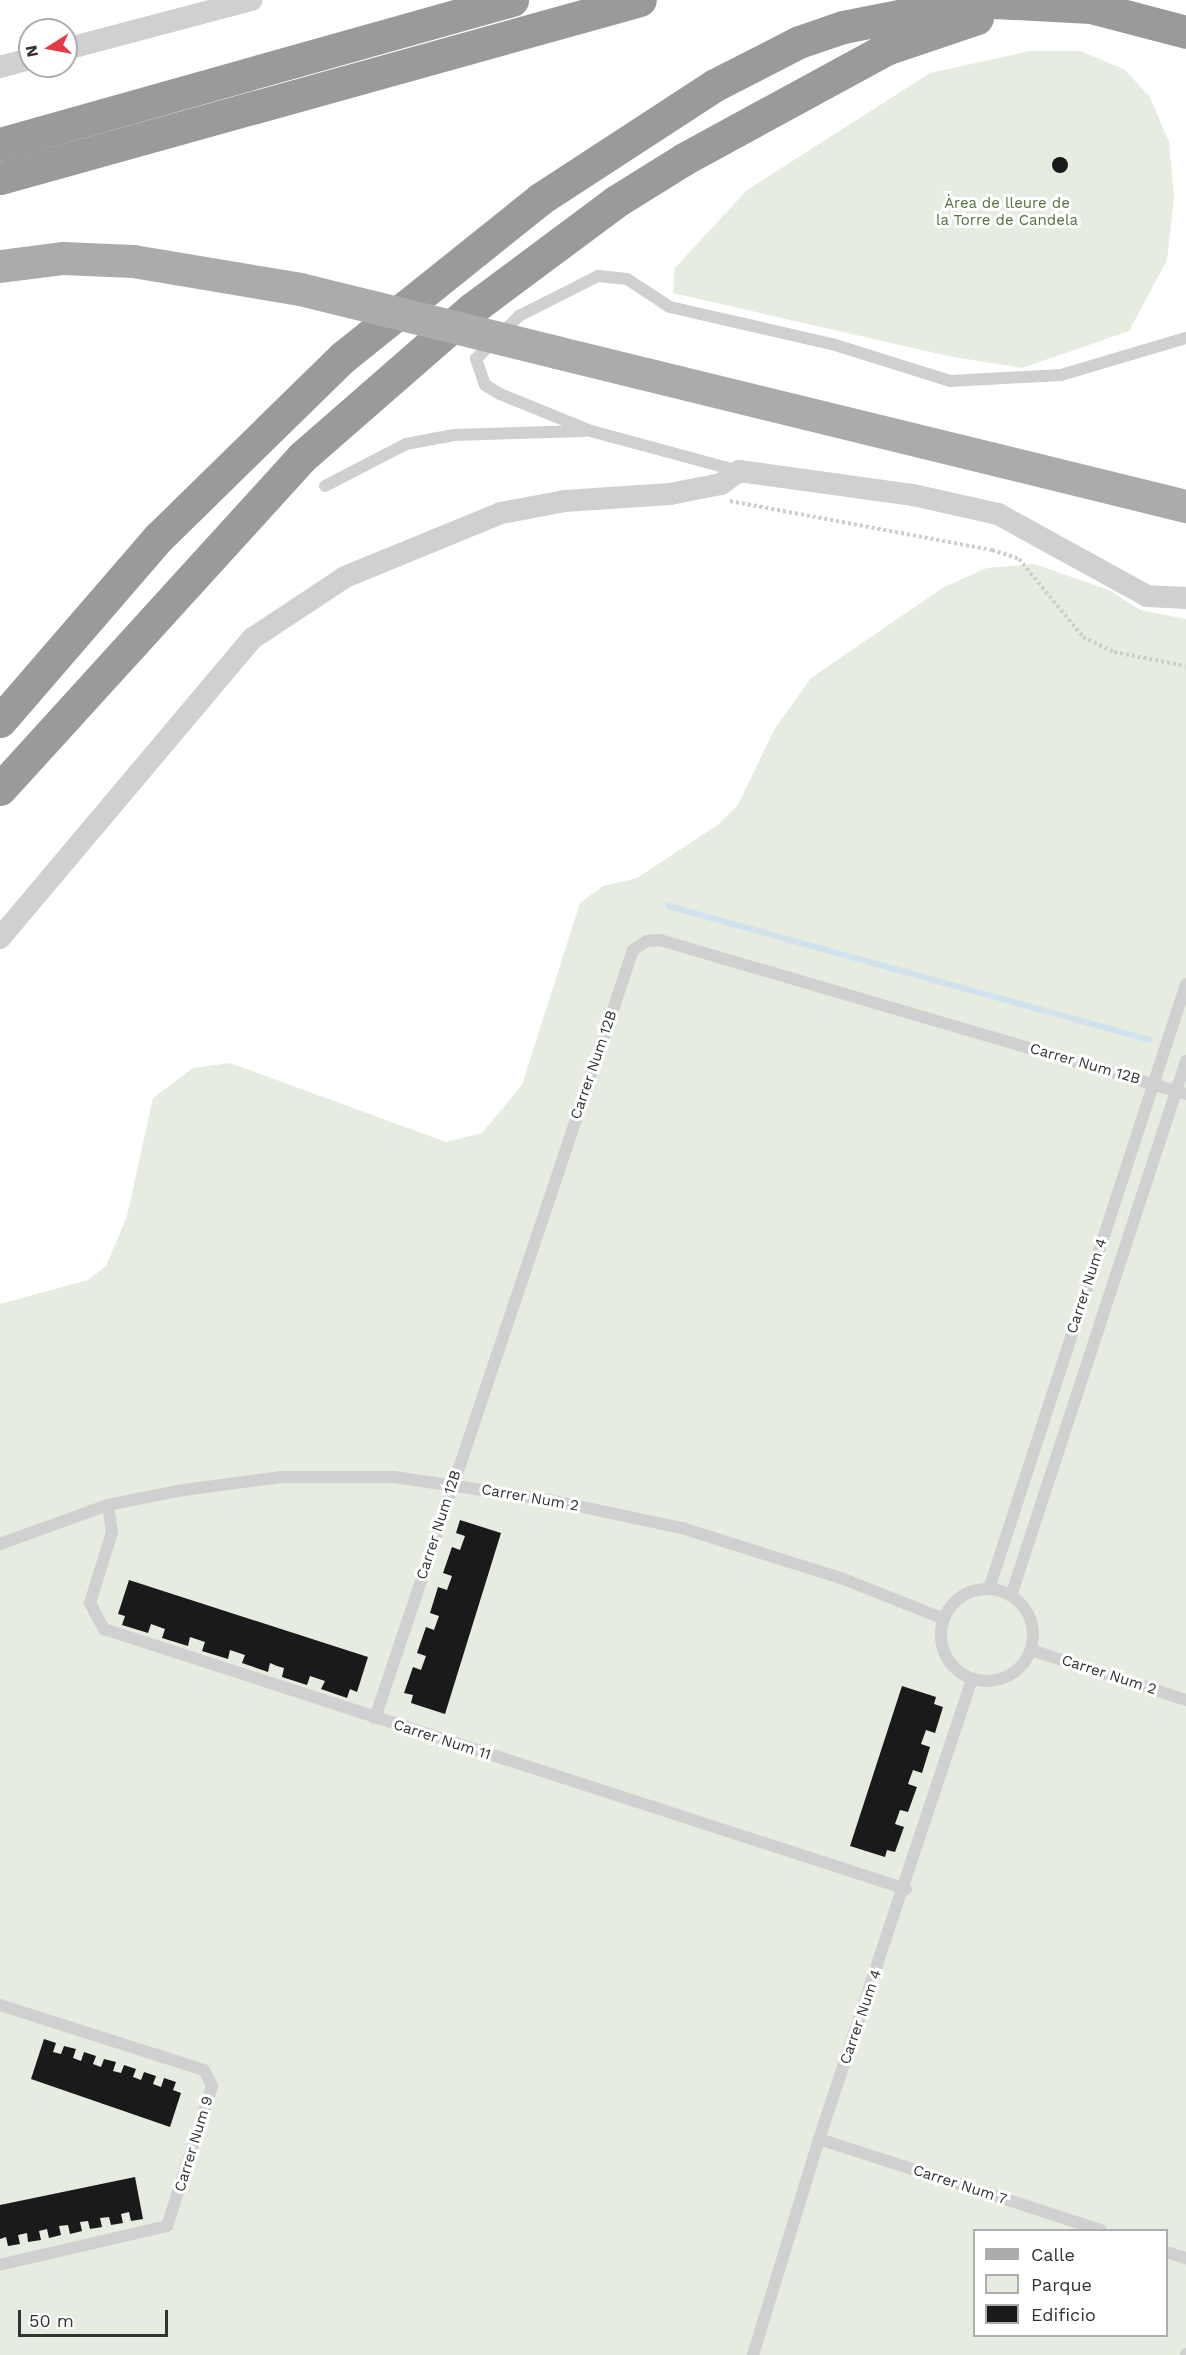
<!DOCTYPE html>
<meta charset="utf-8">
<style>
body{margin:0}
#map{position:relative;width:1186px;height:2355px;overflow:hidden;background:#fff;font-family:"Work Sans",sans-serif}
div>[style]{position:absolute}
.green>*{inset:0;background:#e6ecdf}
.stream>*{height:6px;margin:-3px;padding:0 3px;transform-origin:3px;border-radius:3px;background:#cfe2ee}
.building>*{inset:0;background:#1a1a1a}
.round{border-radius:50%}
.path>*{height:4px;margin-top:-2px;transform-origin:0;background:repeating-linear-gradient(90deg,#cdcdcd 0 3px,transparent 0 6px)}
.lane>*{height:12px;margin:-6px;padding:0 6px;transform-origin:6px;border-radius:6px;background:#d0d0d0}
.lane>.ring{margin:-6px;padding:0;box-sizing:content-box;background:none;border:12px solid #d0d0d0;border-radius:50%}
.street>*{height:22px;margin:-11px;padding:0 11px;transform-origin:11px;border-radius:11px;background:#d0d0d0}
.primary>*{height:33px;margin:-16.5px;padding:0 16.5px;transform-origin:16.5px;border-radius:16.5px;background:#ababab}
.highway>*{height:33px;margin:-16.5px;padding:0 16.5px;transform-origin:16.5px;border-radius:16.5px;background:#9a9a9a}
.primary-bridge>*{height:33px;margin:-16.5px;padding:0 16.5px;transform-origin:16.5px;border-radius:16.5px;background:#ababab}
span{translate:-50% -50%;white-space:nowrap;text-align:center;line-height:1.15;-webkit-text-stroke:6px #fff;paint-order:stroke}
.park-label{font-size:15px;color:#56703f}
.street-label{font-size:15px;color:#333}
.legend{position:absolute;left:973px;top:2229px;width:195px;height:108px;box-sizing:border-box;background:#fff;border:2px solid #adadad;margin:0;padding:8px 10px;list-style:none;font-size:18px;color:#333}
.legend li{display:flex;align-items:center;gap:12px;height:30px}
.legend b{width:30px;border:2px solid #adadad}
.north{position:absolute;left:18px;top:18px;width:60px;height:60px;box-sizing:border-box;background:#fff;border:2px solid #adadad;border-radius:50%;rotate:259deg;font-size:16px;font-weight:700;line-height:24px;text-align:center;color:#333}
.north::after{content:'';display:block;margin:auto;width:21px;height:27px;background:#e63946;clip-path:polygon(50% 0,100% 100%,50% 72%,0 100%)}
.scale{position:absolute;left:18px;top:2310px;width:150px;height:27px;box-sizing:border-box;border:3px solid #333;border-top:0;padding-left:8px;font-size:18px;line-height:21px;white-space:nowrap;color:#333;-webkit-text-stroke:4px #fff;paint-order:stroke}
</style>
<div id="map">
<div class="green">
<i style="clip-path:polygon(1030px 51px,1080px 51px,1124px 69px,1150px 97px,1169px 142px,1174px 197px,1167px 260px,1129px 331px,1022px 368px,948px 356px,673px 293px,675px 268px,747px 190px,930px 73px)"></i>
<i style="clip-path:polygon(evenodd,1034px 564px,1109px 590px,1140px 610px,1186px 619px,1186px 2355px,0 2355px,0 1304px,88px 1280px,106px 1266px,127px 1216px,153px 1098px,193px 1068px,230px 1063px,446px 1142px,482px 1133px,522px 1085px,580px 903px,603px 886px,637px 878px,719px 824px,738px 805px,774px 730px,811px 678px,944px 587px,987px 568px,1034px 564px,974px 2230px,1166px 2230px,1166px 2336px,974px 2336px,974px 2230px)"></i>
</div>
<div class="stream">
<i style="left:668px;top:906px;width:500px;rotate:15.54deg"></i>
</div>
<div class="building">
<i class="round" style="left:1052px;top:157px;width:16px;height:16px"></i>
<i style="clip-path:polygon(460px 1520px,501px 1533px,445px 1714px,411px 1703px,413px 1695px,404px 1693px,413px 1667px,421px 1670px,426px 1656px,417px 1653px,426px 1627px,434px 1630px,439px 1616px,430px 1613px,438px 1587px,447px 1590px,452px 1576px,443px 1573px,452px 1547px,460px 1550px,465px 1536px,456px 1533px)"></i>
<i style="clip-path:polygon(129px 1580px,368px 1657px,357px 1692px,350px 1689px,347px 1698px,321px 1689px,325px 1681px,310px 1676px,307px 1685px,282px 1677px,284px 1668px,277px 1666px,270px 1663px,268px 1672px,242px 1663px,245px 1655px,230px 1650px,228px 1659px,202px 1651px,205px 1642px,190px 1637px,188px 1646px,162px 1638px,165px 1629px,151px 1624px,148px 1633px,122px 1625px,125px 1616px,118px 1614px)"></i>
<i style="clip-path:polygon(902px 1686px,936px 1697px,934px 1704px,943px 1707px,935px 1733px,926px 1730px,921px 1744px,930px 1747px,922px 1773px,913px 1770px,908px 1784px,917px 1787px,908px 1812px,900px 1810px,895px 1824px,904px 1827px,895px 1852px,887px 1850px,885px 1857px,850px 1846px)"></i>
<i style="clip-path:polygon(44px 2039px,56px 2043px,53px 2052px,61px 2054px,64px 2046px,76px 2049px,73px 2058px,81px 2061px,84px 2052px,96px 2056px,93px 2064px,101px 2067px,104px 2059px,116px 2062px,113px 2071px,121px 2073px,124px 2065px,136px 2069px,133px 2077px,141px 2080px,144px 2072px,156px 2076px,153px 2084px,161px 2087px,164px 2078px,176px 2082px,173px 2090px,181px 2093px,170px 2127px,31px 2079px)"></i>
<i style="clip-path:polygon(135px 2177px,143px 2219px,131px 2221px,129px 2212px,121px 2214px,123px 2223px,111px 2225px,109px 2217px,100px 2218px,102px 2227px,90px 2229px,88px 2221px,80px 2222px,82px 2231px,70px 2234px,68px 2225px,59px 2226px,61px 2235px,49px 2238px,47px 2229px,39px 2231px,41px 2240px,28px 2242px,27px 2233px,18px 2235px,20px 2244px,8px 2246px,6px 2237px,0 2239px,0 2205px)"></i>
</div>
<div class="path">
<i style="left:730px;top:501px;width:267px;rotate:10.6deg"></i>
<i style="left:992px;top:550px;width:28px;rotate:18deg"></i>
<i style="left:1019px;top:559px;width:101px;rotate:50.6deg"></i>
<i style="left:1083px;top:637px;width:34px;rotate:26deg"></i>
<i style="left:1114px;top:652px;width:73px;rotate:11deg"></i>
</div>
<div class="lane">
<i style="left:739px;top:471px;width:153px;rotate:-164.9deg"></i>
<i style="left:591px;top:431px;width:98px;rotate:-157.9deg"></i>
<i style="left:500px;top:394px;width:17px;rotate:-149deg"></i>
<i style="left:485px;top:385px;width:28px;rotate:-109deg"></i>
<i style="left:476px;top:359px;width:61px;rotate:-45deg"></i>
<i style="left:519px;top:316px;width:89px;rotate:-26.9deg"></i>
<i style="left:598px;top:276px;width:29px;rotate:6deg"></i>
<i style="left:627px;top:279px;width:51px;rotate:33.1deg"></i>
<i style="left:670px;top:307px;width:166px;rotate:12.9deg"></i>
<i style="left:832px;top:344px;width:124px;rotate:17.4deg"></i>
<i style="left:950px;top:381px;width:111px;rotate:-3.1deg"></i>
<i style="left:1061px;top:375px;width:130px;rotate:-16.5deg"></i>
<i style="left:325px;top:486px;width:91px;rotate:-27.4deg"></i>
<i style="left:406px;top:444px;width:49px;rotate:-10.6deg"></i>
<i style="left:454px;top:435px;width:130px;rotate:-1.8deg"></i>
<i style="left:108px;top:1505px;width:27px;rotate:82deg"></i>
<i style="left:112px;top:1532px;width:74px;rotate:107.2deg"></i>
<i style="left:90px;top:1603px;width:30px;rotate:62deg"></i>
<i style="left:104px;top:1629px;width:843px;rotate:17.96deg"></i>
<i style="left:0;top:1544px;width:115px;rotate:-19.9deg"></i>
<i style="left:108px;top:1505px;width:70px;rotate:-11.5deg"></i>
<i style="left:177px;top:1491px;width:105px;rotate:-7.7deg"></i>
<i style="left:281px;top:1477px;width:113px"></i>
<i style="left:394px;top:1477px;width:157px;rotate:8.4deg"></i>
<i style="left:549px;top:1500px;width:136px;rotate:11.9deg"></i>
<i style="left:682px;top:1528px;width:167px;rotate:17.5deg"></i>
<i style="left:841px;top:1578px;width:111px;rotate:21.7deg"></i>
<i class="ring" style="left:941px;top:1589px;width:80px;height:80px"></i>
<i style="left:989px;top:1589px;width:636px;rotate:-71.96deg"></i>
<i style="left:1011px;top:1596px;width:563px;rotate:-71.89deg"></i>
<i style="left:1031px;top:1650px;width:163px;rotate:17.9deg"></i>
<i style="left:375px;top:1718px;width:810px;rotate:-71.43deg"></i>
<i style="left:633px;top:950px;width:17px;rotate:-33deg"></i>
<i style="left:647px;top:941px;width:13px;rotate:-4deg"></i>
<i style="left:660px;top:940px;width:548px;rotate:16.32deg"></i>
<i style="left:0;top:2005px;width:214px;rotate:17.7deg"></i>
<i style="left:204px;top:2070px;width:18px;rotate:63deg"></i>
<i style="left:212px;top:2086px;width:147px;rotate:107.8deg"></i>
<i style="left:167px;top:2226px;width:171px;rotate:166.9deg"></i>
<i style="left:819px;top:2139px;width:296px;rotate:17.9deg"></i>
<i style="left:1166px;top:2252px;width:21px;rotate:17deg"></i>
<i style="left:753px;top:2355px;width:226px;rotate:-73deg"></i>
<i style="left:819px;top:2139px;width:485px;rotate:-71.6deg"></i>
<i style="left:1186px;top:2355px;width:1px;rotate:-90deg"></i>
</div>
<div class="street">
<i style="left:66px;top:49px;width:192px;rotate:-14.8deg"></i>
<i style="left:0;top:67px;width:31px;rotate:-15deg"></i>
<i style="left:0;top:938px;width:392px;rotate:-49.9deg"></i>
<i style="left:253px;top:638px;width:110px;rotate:-33.5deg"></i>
<i style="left:345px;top:577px;width:169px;rotate:-22.3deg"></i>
<i style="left:501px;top:513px;width:65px;rotate:-10.6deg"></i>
<i style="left:565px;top:501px;width:105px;rotate:-3.8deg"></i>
<i style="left:670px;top:494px;width:52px;rotate:-11.1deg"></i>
<i style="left:721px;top:484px;width:22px;rotate:-36deg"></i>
<i style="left:739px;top:471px;width:176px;rotate:7.9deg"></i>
<i style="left:913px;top:495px;width:87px;rotate:12.6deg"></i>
<i style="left:998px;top:514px;width:170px;rotate:28.8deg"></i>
<i style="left:1147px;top:596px;width:39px;rotate:3deg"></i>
</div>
<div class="primary">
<i style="left:0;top:266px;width:64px;rotate:-7.2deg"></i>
<i style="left:63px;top:258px;width:70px;rotate:2.5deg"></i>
<i style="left:133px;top:261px;width:169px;rotate:9.5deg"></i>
<i style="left:556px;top:352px;width:649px;rotate:13.74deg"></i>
</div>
<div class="highway">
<i style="left:0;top:144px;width:532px;rotate:-15.71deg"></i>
<i style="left:0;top:178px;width:664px;rotate:-15.54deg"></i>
<i style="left:0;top:721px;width:243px;rotate:-49.2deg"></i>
<i style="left:159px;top:537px;width:257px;rotate:-44.4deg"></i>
<i style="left:343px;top:357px;width:253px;rotate:-38.7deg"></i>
<i style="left:540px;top:199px;width:209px;rotate:-33.1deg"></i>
<i style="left:715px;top:85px;width:94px;rotate:-27.1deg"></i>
<i style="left:799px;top:42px;width:46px;rotate:-18.8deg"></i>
<i style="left:843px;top:27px;width:134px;rotate:-11.2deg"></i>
<i style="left:974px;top:1px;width:117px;rotate:2.9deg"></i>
<i style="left:1091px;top:7px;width:98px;rotate:14.7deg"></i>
<i style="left:0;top:789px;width:449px;rotate:-47.7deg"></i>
<i style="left:302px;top:457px;width:227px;rotate:-41.1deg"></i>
<i style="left:473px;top:308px;width:177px;rotate:-36.7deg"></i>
<i style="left:615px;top:202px;width:81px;rotate:-31.9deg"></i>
<i style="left:684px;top:159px;width:230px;rotate:-28.6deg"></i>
<i style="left:886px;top:49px;width:96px;rotate:-18.8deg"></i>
</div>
<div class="primary-bridge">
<i style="left:300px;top:289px;width:264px;rotate:13.8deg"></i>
</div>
<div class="park-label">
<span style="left:1007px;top:212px">Àrea de lleure de<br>la Torre de Candela</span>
</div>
<div class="street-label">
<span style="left:1085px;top:1064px;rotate:16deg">Carrer Num 12B</span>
<span style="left:594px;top:1065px;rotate:-71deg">Carrer Num 12B</span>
<span style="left:1087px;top:1286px;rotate:-72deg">Carrer Num 4</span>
<span style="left:530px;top:1498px;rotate:10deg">Carrer Num 2</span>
<span style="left:439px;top:1525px;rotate:-72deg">Carrer Num 12B</span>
<span style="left:1109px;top:1675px;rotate:18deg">Carrer Num 2</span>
<span style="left:442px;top:1740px;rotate:18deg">Carrer Num 11</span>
<span style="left:861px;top:2017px;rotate:-71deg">Carrer Num 4</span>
<span style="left:194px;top:2144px;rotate:-73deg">Carrer Num 9</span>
<span style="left:960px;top:2185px;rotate:18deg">Carrer Num 7</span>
</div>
<ul class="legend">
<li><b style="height:8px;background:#ababab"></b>Calle</li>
<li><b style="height:16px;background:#e6ecdf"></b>Parque</li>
<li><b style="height:16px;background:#1a1a1a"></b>Edificio</li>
</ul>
<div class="north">N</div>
<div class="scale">50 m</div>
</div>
